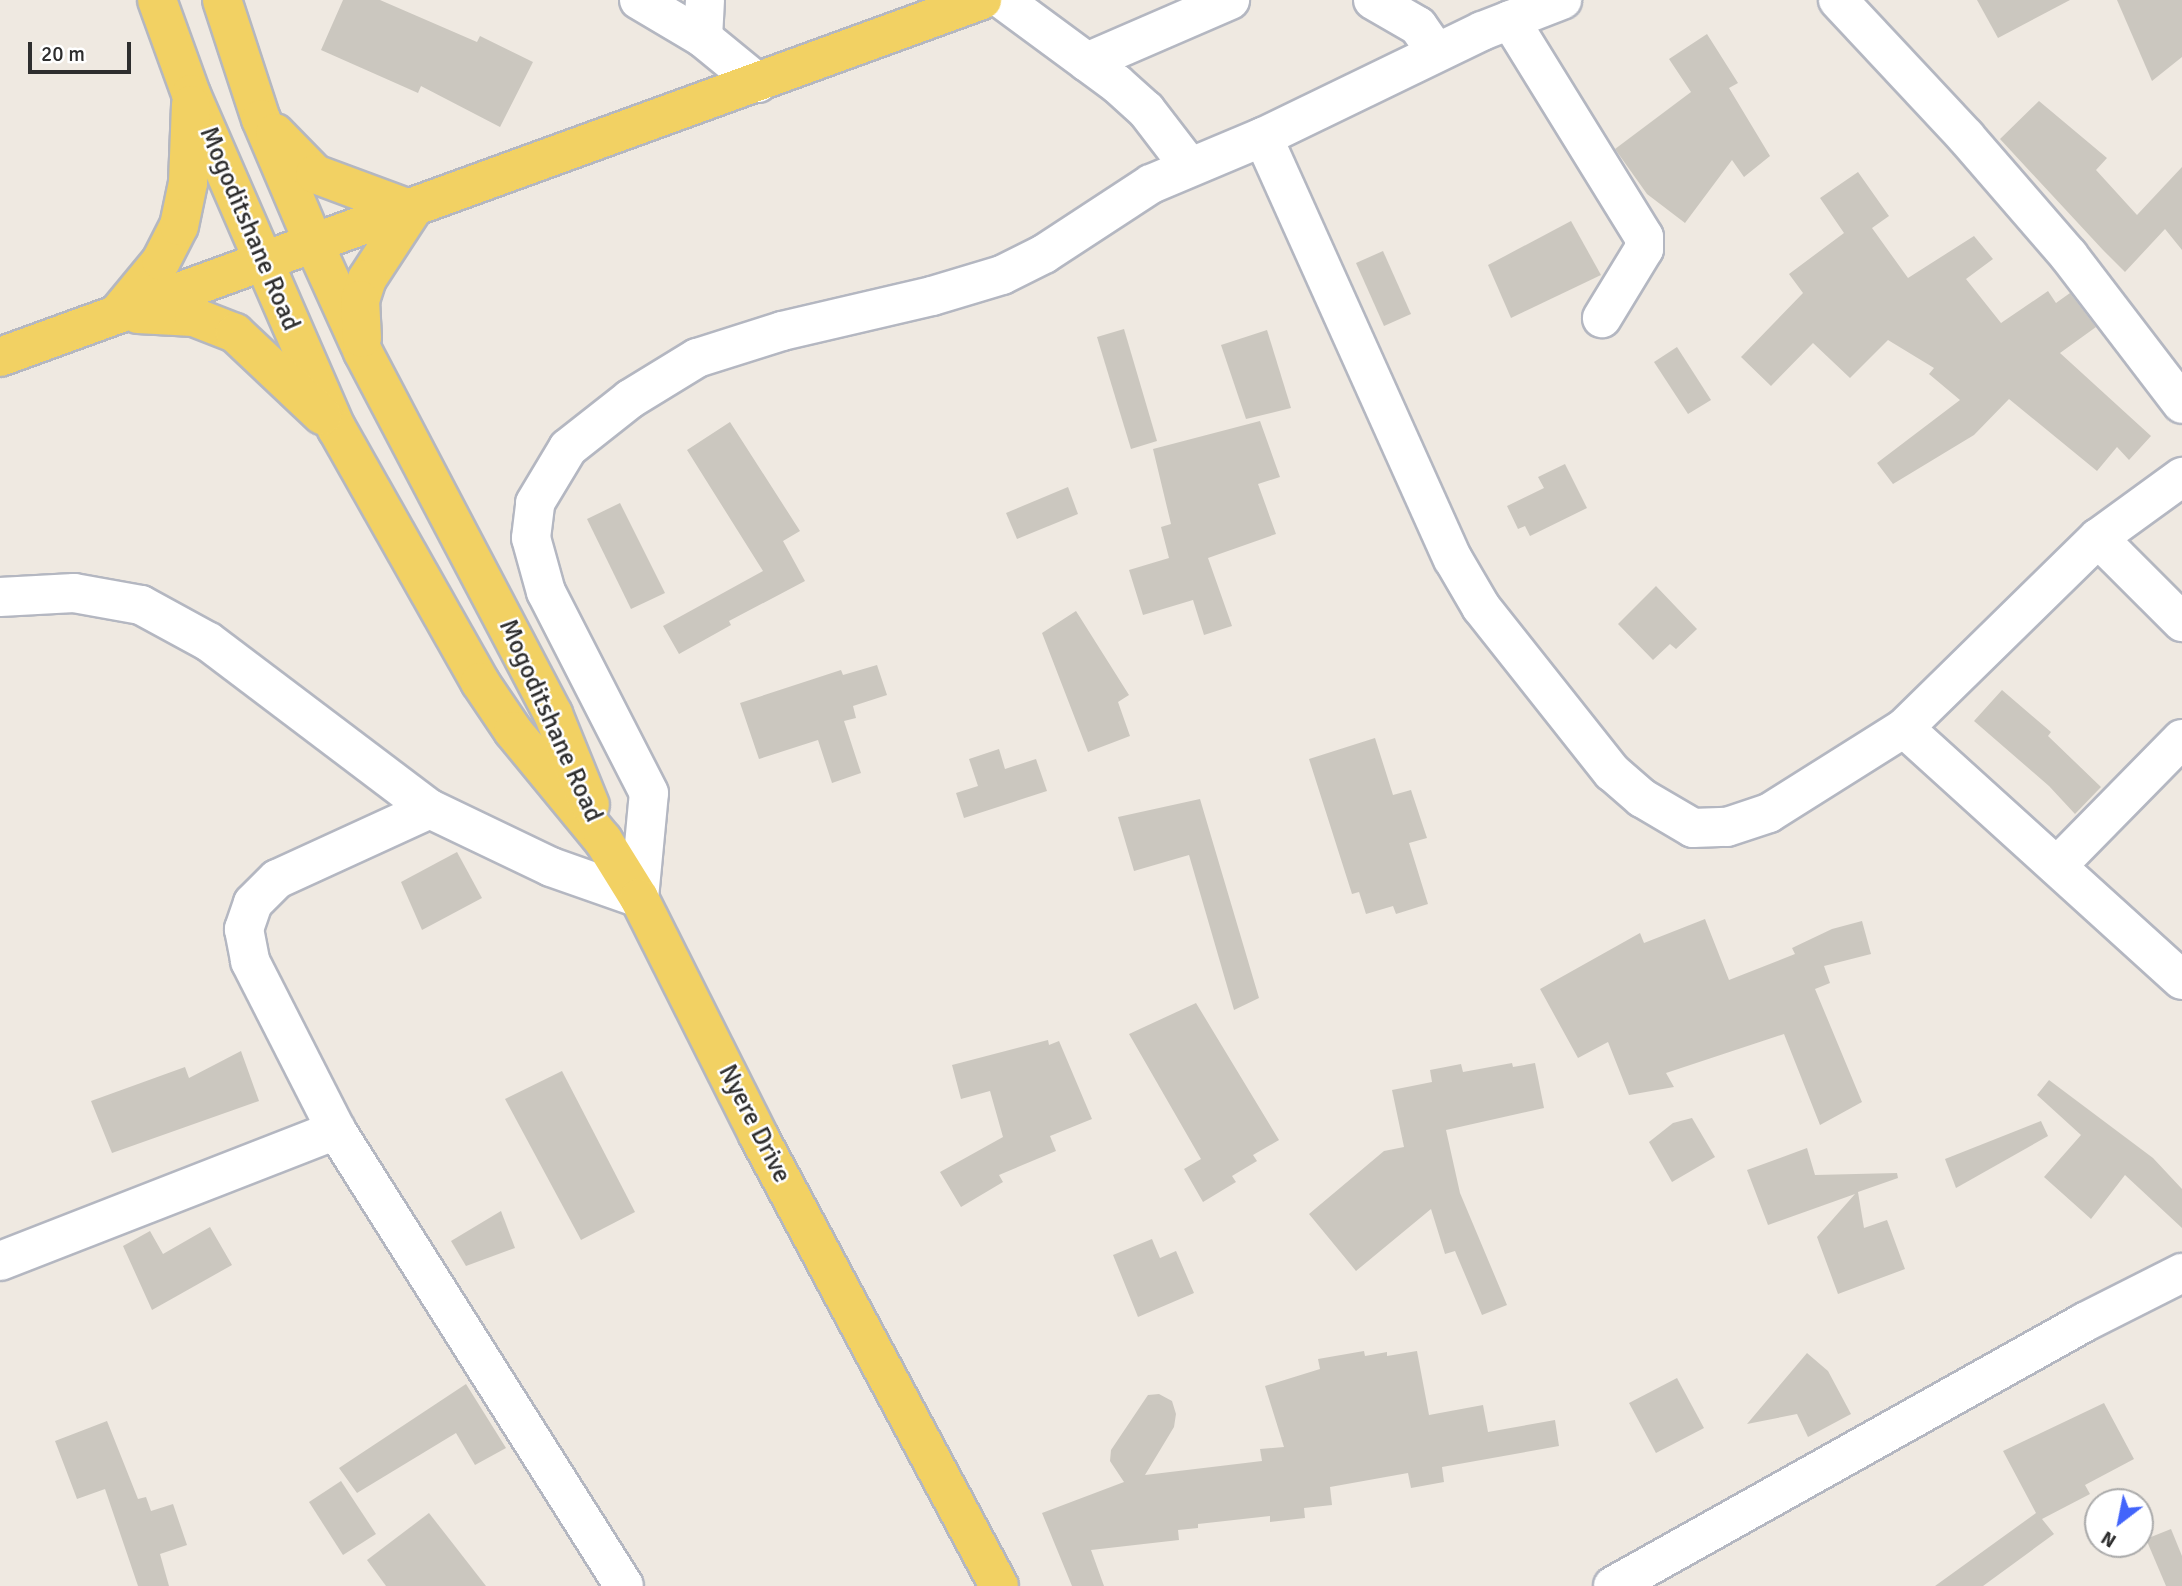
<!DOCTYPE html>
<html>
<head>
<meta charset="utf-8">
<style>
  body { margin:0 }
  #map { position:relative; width:2182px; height:1586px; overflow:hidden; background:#efe9e1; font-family:Signika,sans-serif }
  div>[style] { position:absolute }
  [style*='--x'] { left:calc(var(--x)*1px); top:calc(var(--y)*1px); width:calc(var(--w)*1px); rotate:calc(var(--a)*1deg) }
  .building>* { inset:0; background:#cbc7bf }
  .roads { filter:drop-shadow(2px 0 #b4b7c1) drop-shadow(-2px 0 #b4b7c1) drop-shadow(0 2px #b4b7c1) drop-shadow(0 -2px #b4b7c1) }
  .minor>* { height:38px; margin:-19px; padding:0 19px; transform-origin:19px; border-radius:19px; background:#fff }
  .major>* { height:38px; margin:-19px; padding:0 19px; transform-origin:19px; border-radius:19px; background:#f2d163 }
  span { translate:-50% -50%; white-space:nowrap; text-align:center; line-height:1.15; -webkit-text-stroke:5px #fff; paint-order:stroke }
  .street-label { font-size:26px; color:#2e2e2e }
  .north { position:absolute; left:2084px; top:1488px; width:70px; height:70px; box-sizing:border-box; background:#fff; border:2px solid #ababab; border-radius:50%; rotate:212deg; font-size:19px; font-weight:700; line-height:28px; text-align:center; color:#2e2e2e }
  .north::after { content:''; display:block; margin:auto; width:24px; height:32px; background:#4264fb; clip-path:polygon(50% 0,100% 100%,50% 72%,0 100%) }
  .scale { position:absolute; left:28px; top:42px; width:103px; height:32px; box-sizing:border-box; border:4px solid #2e2e2e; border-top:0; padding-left:9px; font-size:21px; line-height:24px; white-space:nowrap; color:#2e2e2e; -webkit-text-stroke:5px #fff; paint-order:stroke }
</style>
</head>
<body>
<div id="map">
  <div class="building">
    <div style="clip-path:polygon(343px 0,380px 0,477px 42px,480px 36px,533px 62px,500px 127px,421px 86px,418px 93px,321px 50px)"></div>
    <div style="clip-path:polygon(1977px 0,2070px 0,1998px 38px)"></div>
    <div style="clip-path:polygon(2117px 0,2182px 0,2182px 57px,2152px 81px)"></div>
    <div style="clip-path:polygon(1707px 34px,1738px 83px,1729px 88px,1770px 156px,1744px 177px,1732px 160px,1685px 223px,1647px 194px,1615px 149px,1691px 92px,1669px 59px)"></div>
    <div style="clip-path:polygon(2039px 101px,2107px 158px,2096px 170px,2137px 215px,2182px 167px,2182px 250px,2165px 229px,2125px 272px,2103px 250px,2000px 139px)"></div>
    <div style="clip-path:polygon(1858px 172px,1889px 216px,1872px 228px,1908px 278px,1974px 236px,1993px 259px,1966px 279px,2001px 323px,2048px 291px,2056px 303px,2070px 293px,2096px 327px,2060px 353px,2151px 436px,2129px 460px,2117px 447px,2097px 471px,2009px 399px,1974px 435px,1893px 484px,1877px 463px,1960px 400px,1929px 374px,1934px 368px,1888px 340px,1850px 378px,1813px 343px,1771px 386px,1741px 357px,1803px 293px,1789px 274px,1844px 233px,1820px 198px)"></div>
    <div style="clip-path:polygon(1571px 221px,1601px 275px,1511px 318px,1488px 265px)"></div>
    <div style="clip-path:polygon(1383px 251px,1411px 314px,1384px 326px,1356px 263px)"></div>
    <div style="clip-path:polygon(1124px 329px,1157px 441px,1131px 449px,1097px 337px)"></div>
    <div style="clip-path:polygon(1267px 330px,1291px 408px,1246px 419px,1221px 345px)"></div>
    <div style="clip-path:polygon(1677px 347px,1711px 400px,1688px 414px,1654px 362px)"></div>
    <div style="clip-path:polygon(1260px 421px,1280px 477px,1258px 484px,1276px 534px,1208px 558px,1232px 626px,1204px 635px,1193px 600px,1143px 615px,1129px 570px,1169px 558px,1161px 527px,1171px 524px,1153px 449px)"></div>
    <div style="clip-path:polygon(730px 422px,800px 531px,783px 541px,805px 581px,729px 621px,731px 625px,679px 654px,663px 626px,763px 571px,687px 450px)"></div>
    <div style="clip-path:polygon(1565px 464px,1587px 508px,1530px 536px,1525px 526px,1518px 529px,1507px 506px,1544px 488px,1538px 477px)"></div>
    <div style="clip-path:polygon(1068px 487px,1078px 514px,1017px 539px,1006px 513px)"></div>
    <div style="clip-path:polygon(620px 503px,665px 593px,631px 609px,587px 519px)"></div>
    <div style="clip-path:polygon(1656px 586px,1697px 629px,1676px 649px,1670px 644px,1653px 660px,1618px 624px)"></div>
    <div style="clip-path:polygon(1076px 611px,1129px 695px,1118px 702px,1130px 736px,1088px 752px,1042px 633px)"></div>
    <div style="clip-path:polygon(877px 665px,887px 695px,853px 706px,856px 718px,844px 721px,861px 773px,832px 783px,818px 740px,759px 759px,740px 703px,841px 670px,843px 675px)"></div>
    <div style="clip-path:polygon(2002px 690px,2051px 732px,2048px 736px,2101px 787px,2075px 814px,2049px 786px,1974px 721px)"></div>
    <div style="clip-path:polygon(1375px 738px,1393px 795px,1411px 790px,1427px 838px,1409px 843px,1428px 904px,1396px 914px,1393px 906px,1366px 914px,1359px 892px,1352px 894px,1309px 759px)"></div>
    <div style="clip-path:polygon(999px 749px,1005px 769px,1036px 759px,1047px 791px,964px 818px,956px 793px,978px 786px,969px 759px)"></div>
    <div style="clip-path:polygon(1200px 799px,1259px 998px,1234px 1010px,1189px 855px,1134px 871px,1118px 817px)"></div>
    <div style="clip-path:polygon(457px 852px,482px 898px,422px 930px,401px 882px)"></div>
    <div style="clip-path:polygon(1705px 919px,1729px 980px,1795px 954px,1792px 948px,1832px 929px,1862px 921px,1871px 954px,1824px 966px,1830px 983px,1815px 989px,1862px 1102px,1820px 1125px,1784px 1034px,1666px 1073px,1674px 1087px,1629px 1095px,1608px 1042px,1578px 1058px,1540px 989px,1640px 933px,1644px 943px)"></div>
    <div style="clip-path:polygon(1196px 1003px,1279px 1140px,1253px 1155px,1257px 1161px,1232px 1176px,1236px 1182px,1203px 1202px,1184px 1169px,1201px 1159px,1129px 1034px)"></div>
    <div style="clip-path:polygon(1048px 1040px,1049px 1045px,1059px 1041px,1092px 1119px,1050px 1136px,1056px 1151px,999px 1175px,1003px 1182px,961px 1207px,940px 1172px,1003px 1137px,990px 1091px,961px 1099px,952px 1065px)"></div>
    <div style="clip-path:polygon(241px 1051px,259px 1101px,112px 1153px,91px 1101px,185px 1067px,189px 1078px)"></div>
    <div style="clip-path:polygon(1512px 1063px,1513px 1067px,1535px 1063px,1544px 1108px,1446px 1130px,1460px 1193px,1507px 1305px,1482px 1315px,1455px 1251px,1445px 1254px,1431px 1209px,1356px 1271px,1309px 1214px,1384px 1151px,1404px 1147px,1392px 1090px,1432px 1082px,1430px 1070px,1461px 1064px,1463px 1072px)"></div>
    <div style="clip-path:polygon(562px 1071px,635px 1212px,581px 1240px,505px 1099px)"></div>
    <div style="clip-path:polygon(2049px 1080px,2153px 1158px,2182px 1189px,2182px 1228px,2125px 1175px,2091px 1219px,2044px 1177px,2081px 1135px,2037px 1095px)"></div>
    <div style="clip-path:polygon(1692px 1118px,1715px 1157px,1672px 1182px,1649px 1142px,1673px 1123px)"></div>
    <div style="clip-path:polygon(2041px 1121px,2048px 1136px,1956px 1188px,1945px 1159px)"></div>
    <div style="clip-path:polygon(1807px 1148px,1815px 1175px,1897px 1173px,1898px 1178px,1858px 1192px,1864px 1228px,1887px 1220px,1905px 1269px,1838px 1294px,1817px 1237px,1855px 1194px,1768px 1225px,1747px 1170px)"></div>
    <div style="clip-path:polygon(501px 1211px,515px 1248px,466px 1266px,451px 1241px)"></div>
    <div style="clip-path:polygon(210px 1227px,232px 1265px,152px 1310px,123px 1246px,150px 1231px,163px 1254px)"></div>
    <div style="clip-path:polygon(1152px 1239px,1160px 1258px,1176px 1251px,1194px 1293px,1138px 1317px,1113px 1255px)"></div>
    <div style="clip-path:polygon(1364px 1351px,1365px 1356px,1387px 1352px,1387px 1356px,1417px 1351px,1429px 1415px,1483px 1405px,1488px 1432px,1555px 1420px,1559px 1446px,1442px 1467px,1444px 1482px,1411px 1488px,1408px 1473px,1330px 1487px,1332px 1505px,1304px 1508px,1305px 1518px,1270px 1522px,1270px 1516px,1198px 1524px,1198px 1528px,1178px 1530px,1179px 1540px,1091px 1550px,1104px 1586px,1072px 1586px,1042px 1513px,1124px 1482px,1110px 1461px,1111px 1450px,1148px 1395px,1159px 1394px,1172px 1401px,1176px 1414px,1174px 1427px,1145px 1475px,1262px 1461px,1260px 1449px,1284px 1447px,1265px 1386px,1320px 1369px,1318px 1359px)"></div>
    <div style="clip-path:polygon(1807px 1353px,1828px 1371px,1851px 1414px,1808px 1437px,1797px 1414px,1747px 1424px)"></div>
    <div style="clip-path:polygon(1677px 1378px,1704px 1428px,1656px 1453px,1629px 1403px)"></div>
    <div style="clip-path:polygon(466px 1384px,506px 1448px,475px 1465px,456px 1433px,357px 1493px,339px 1468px)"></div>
    <div style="clip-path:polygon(2104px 1403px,2134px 1459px,2085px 1485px,2090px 1494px,2042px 1519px,2054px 1534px,1983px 1586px,1935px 1586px,2036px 1513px,2003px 1451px)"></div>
    <div style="clip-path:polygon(107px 1421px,138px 1499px,146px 1497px,151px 1511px,173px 1504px,187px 1545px,160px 1554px,169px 1586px,138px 1586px,105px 1489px,77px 1499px,55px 1441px)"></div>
    <div style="clip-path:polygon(341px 1481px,376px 1534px,343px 1555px,309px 1502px)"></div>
    <div style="clip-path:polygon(429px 1513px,486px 1586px,386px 1586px,367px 1560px)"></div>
    <div style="clip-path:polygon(2171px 1529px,2182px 1556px,2182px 1586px,2166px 1586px,2146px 1539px)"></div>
  </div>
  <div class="roads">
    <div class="minor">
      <div style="--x:639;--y:0;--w:74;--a:30.7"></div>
      <div style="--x:703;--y:38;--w:71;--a:39.3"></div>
      <div style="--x:1003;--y:0;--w:142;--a:36.4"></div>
      <div style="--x:1117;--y:84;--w:39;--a:42"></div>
      <div style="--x:1146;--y:110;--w:71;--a:52.5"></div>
      <div style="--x:1373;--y:0;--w:52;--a:30"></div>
      <div style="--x:1418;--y:26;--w:32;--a:55"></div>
      <div style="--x:1838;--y:0;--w:187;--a:46.9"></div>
      <div style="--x:1966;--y:137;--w:157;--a:49.1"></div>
      <div style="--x:2069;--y:256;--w:186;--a:52.6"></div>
      <div style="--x:1510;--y:20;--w:255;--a:58.3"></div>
      <div style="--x:1644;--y:237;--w:12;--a:90"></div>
      <div style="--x:1644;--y:249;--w:81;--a:121.3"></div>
      <div style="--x:703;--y:38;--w:38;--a:-87"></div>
      <div style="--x:1087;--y:62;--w:156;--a:-23.4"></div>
      <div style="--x:1263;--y:137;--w:463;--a:65.8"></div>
      <div style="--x:1453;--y:559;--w:56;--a:59.7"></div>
      <div style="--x:1481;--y:607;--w:211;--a:51.6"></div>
      <div style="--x:1612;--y:772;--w:40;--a:41"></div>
      <div style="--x:1642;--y:798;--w:59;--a:30.5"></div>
      <div style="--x:1693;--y:828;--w:34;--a:-2"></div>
      <div style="--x:1727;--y:827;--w:44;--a:-18.4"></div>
      <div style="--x:1769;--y:813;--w:160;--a:-32.2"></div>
      <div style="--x:1904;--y:728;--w:272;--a:-44.4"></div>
      <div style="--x:2098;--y:538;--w:104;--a:-36"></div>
      <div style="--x:2098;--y:538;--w:119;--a:45"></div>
      <div style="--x:0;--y:597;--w:74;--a:-3.1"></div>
      <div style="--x:74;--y:593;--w:68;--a:10.2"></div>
      <div style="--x:141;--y:605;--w:77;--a:28.6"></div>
      <div style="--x:209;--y:642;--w:277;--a:37.1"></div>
      <div style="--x:430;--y:809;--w:134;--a:25.6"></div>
      <div style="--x:551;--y:867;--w:93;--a:19.4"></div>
      <div style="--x:639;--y:898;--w:105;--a:-84.6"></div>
      <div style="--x:649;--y:793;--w:226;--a:-117.1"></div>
      <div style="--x:546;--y:592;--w:56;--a:-105.5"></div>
      <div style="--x:531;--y:538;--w:35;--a:-83"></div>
      <div style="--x:535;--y:503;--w:64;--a:-59"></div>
      <div style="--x:568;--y:448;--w:79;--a:-38.3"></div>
      <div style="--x:630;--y:399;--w:79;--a:-31.5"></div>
      <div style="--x:697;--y:358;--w:89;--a:-17.6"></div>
      <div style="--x:782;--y:331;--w:154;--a:-13.1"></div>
      <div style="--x:932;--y:296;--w:73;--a:-16.7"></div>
      <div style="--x:1002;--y:275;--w:47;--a:-26.6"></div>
      <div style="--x:1044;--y:254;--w:128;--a:-33.2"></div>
      <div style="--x:1151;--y:184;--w:121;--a:-22.8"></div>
      <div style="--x:1263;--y:137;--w:243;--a:-25.8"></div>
      <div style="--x:1482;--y:31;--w:86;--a:-21.2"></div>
      <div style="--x:1904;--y:728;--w:375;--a:42.2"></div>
      <div style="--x:430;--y:809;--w:168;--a:155.4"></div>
      <div style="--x:277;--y:879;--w:34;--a:135"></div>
      <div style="--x:253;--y:903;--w:28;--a:109"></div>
      <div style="--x:244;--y:929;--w:33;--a:79"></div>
      <div style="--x:250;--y:961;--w:190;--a:63"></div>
      <div style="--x:336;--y:1130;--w:539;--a:57.72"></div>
      <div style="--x:2057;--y:866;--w:178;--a:-45.5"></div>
      <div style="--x:0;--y:1261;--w:361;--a:-21.3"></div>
      <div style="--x:1613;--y:1586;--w:541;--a:-29.22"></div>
      <div style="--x:2085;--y:1322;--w:109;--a:-26.8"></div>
    </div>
    <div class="major">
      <div style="--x:157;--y:0;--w:100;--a:70.1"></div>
      <div style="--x:191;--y:94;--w:365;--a:66.5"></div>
      <div style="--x:337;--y:429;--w:291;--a:60.5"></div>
      <div style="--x:480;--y:682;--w:59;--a:56"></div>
      <div style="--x:513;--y:731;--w:141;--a:50.5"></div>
      <div style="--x:603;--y:840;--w:68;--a:58.2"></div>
      <div style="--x:639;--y:898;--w:265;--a:63.3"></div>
      <div style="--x:758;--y:1135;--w:511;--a:61.88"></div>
      <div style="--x:222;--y:0;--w:125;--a:71.9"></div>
      <div style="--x:261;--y:119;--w:136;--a:67"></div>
      <div style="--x:314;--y:244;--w:119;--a:65.6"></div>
      <div style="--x:363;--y:352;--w:409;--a:62.3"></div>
      <div style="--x:553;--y:714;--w:98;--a:67.9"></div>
      <div style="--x:275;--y:133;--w:57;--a:45.7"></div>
      <div style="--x:315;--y:174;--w:103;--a:20.4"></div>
      <div style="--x:412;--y:210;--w:82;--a:123.1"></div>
      <div style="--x:367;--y:279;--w:22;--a:108"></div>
      <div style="--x:360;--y:300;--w:38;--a:87"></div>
      <div style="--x:118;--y:313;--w:67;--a:-50.4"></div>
      <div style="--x:161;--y:261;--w:39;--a:-63"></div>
      <div style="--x:179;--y:226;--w:44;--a:-78.2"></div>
      <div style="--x:188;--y:183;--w:78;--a:-87.8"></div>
      <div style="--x:138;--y:314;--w:56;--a:3.1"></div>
      <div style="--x:194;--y:317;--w:44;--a:21.3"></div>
      <div style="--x:235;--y:333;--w:120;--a:43.3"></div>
      <div style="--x:0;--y:357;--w:1045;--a:-19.98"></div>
    </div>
  </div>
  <div class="street-label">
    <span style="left:249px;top:229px;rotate:67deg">Mogoditshane Road</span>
    <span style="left:550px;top:721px;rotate:66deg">Mogoditshane Road</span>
    <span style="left:754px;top:1124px;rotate:63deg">Nyere Drive</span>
  </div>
  <div class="north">N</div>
  <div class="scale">20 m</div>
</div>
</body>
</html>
